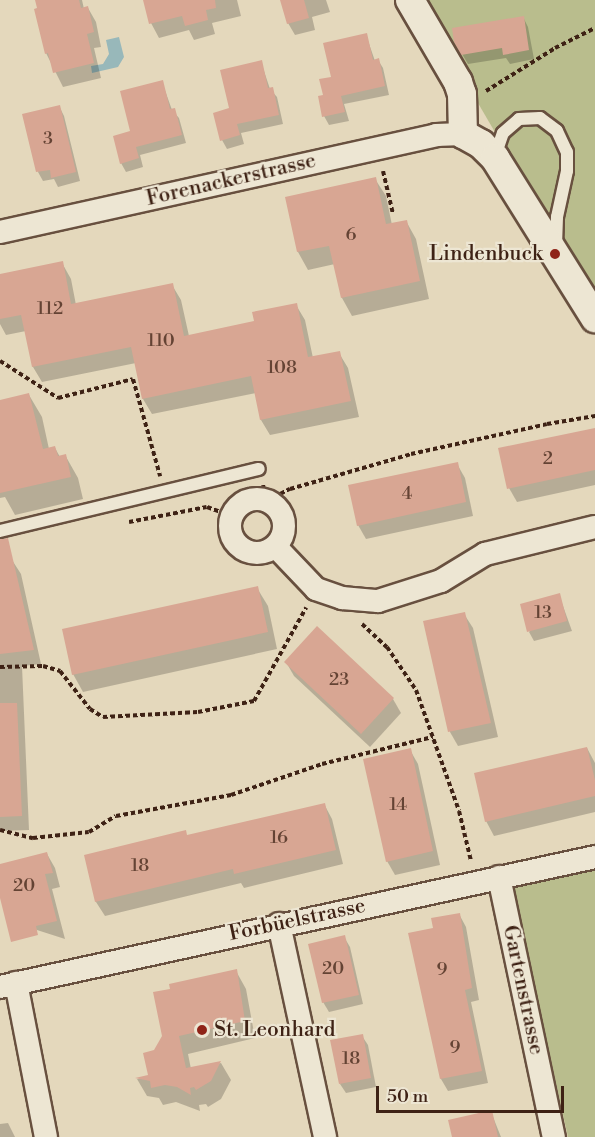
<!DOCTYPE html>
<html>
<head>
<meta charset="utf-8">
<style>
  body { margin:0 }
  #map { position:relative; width:595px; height:1137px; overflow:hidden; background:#e4d8bc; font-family:"Libre Bodoni",serif }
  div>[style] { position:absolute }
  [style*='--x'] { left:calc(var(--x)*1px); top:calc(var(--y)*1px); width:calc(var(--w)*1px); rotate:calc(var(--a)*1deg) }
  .green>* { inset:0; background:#b9bd8d }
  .water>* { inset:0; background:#98b8ba }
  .shadow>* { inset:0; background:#0003 }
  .building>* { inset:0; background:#d8a693 }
  .path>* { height:4px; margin-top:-2px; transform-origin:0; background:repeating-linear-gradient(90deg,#3e2215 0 4.5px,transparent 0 7.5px) }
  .roads { filter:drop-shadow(2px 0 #68503f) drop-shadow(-2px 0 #68503f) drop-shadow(0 2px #68503f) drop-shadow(0 -2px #68503f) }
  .service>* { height:12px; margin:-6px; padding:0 6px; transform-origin:6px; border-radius:6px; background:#ede6d3 }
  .minor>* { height:22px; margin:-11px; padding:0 11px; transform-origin:11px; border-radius:11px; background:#ede6d3 }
  .minor>.ring { margin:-11px; padding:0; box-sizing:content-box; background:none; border:22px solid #ede6d3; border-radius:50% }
  .tertiary>* { height:28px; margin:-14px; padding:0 14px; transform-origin:14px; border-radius:14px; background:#ede6d3 }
  .dots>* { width:16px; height:16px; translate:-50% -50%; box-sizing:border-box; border:3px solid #ede6d3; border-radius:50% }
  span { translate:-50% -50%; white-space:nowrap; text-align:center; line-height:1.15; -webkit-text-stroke:4.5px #ede6d3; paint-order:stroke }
  .number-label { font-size:18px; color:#644334 }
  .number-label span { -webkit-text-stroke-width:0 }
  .street-label { font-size:21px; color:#3e2215 }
  .poi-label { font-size:21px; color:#3e2215 }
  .right { translate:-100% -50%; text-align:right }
  .left { translate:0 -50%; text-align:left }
  .scale { position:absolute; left:376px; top:1086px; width:188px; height:27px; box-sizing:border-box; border:3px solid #3e2215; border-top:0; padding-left:8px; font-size:18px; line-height:21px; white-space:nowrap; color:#3e2215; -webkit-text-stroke:4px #ede6d3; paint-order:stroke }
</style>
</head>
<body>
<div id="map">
  <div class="green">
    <div style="clip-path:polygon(418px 0,595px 0,595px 304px)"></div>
    <div style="clip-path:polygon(595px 867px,595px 1137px,568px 1137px,512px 886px)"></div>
  </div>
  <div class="water">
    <div style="clip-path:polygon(119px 37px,124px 57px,118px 67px,92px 73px,91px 66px,103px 64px,109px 54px,106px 40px)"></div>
  </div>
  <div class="shadow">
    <div style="clip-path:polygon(37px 0,82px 0,84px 9px,88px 8px,96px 22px,101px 47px,94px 48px,101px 78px,63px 87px,46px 53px)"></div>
    <div style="clip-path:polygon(145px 0,237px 0,241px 16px,212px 23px,215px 34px,194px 40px,189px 30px,159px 38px,151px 23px)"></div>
    <div style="clip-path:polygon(282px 0,326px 0,330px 12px,312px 17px,315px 30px,295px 35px,288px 23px)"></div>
    <div style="clip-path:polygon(523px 17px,528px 27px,534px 59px,510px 64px,506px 58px,468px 64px,455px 42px)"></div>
    <div style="clip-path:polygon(366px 35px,375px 61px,378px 60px,383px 68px,389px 95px,344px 104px,349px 121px,329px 125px,324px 116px,325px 96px,333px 78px)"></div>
    <div style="clip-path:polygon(261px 62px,270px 89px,277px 97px,283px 124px,241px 133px,244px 144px,227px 149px,222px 140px)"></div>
    <div style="clip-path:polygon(162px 82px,172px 110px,179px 118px,186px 143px,140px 155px,143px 167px,126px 172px,121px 163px,132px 132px)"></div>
    <div style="clip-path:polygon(59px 106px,64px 116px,80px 181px,58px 187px,54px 179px,43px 181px,38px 172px)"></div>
    <div style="clip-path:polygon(375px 179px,386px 196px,392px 225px,406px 221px,416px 239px,429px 299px,352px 316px,342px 298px,335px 264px,308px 270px,298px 252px,287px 198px)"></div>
    <div style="clip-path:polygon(62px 263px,71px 279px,76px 305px,172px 285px,181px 300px,189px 336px,255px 323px,296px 305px,305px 320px,313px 358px,339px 353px,348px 368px,359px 417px,270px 435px,261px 420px,256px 393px,152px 414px,143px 399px,136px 363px,42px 382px,33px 367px,26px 331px,6px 335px,0 324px,0 276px)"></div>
    <div style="clip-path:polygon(29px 395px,42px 417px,49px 449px,55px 448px,60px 457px,65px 455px,78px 478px,83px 499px,15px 515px,5px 497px,0 498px,0 405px)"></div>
    <div style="clip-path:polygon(595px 429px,595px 485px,517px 502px,509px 488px)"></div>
    <div style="clip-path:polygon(457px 464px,465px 478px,473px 516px,366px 539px,358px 525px)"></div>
    <div style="clip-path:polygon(12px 560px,21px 574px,41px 664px,22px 666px,29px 830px,0 831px,0 563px)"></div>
    <div style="clip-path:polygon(257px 588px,268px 606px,277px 649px,83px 692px,73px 674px)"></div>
    <div style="clip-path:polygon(559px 595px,572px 631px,534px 641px,529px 632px)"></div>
    <div style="clip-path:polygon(464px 614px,473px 628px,498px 737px,458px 746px,450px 732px,425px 622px)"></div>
    <div style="clip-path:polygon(317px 629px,393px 699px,401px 713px,370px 747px,294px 676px,286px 662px)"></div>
    <div style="clip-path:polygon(587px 748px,595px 763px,595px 812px,494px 836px,486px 821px)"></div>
    <div style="clip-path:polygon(410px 750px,418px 764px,440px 865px,395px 875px,387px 861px)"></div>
    <div style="clip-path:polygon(324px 804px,332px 819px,343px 864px,244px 888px,241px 883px,105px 916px,96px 902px,85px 856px,188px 837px)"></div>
    <div style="clip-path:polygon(47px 854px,55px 868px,60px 887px,52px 889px,65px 939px,12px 922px,0 892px,0 865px)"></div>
    <div style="clip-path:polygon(459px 914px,466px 927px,479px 1000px,471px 1002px,488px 1083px,448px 1091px,441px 1079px,435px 929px)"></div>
    <div style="clip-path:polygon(344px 937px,350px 947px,363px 1004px,329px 1012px,323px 1002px)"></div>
    <div style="clip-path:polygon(236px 971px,246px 989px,255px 1038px,188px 1054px,191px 1069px,221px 1063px,231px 1080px,221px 1099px,208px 1107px,206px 1104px,199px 1105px,200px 1111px,176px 1102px,163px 1105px,159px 1098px,147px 1096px,137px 1079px,150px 1077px,155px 1052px)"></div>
    <div style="clip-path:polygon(362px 1036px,368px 1045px,376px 1087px,346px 1093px,340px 1084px)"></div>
    <div style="clip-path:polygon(491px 1112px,501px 1137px,453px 1137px)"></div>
    <div style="clip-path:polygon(8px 1123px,15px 1137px,0 1137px,0 1124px)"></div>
  </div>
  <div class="building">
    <div style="clip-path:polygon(35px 0,79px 0,81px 8px,88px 6px,94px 32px,87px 34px,94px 63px,53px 73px,48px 53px,45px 54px,34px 9px,37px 8px)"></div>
    <div style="clip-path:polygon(143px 0,215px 0,216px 8px,206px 10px,208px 20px,185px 26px,182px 16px,149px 24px)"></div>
    <div style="clip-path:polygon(280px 0,304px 0,309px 18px,287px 24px)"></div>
    <div style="clip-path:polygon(524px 16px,529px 50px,503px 55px,502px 48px,461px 55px,454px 42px,452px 28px)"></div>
    <div style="clip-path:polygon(367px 33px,373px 60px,379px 58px,385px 86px,341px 96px,345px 112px,322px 117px,318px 96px,323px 95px,319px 79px,331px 77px,323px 43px)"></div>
    <div style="clip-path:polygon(262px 60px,268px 88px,273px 87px,279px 115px,237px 124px,240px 135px,220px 141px,213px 113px,229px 108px,220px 70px)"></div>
    <div style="clip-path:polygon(163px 80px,170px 109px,175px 108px,182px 135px,136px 147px,139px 158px,120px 164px,113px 136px,130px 131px,120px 91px)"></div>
    <div style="clip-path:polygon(60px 105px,76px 172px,51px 178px,50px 170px,36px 172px,22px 114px)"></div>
    <div style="clip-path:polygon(376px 177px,386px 224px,407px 220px,420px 281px,341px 298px,329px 246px,297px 252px,285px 197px)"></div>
    <div style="clip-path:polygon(63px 261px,71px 304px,173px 283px,184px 336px,254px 321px,252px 312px,297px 303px,308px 357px,340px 351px,351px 401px,260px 420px,251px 376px,142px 399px,131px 347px,32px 367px,21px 315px,0 319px,0 274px)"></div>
    <div style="clip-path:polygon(29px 393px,43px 449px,55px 446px,58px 456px,66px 454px,71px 477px,0 493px,0 400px)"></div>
    <div style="clip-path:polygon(595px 428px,595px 470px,507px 489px,498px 448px)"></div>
    <div style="clip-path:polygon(458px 462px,466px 502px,357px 526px,348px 485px)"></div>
    <div style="clip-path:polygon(8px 538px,34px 650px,0 654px,0 539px)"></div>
    <div style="clip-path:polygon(258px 586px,268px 632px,72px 675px,62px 629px)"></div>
    <div style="clip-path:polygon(560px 593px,567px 621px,527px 632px,520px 604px)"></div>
    <div style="clip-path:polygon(465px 612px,491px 723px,448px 732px,423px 621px)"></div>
    <div style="clip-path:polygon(317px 626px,394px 698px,361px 734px,284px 662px)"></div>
    <div style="clip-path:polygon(0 703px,17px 703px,22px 816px,0 817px)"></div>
    <div style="clip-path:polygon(587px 747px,595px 780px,595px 796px,485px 822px,474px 773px)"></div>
    <div style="clip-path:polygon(411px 748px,433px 851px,386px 862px,363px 759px)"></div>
    <div style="clip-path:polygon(325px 803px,336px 850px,234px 874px,233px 869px,95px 902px,84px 855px,186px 830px,187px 835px)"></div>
    <div style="clip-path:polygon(47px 852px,53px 873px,45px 874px,57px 921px,36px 926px,38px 935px,11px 942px,0 898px,0 864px)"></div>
    <div style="clip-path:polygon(460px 913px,472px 988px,465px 990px,482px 1071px,440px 1079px,408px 933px,433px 928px,431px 918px)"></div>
    <div style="clip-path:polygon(345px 935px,359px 995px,322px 1003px,308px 944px)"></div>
    <div style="clip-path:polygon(237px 969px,245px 1021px,179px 1036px,186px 1068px,221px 1061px,211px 1081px,196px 1090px,194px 1087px,190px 1088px,191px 1095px,177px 1087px,165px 1085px,151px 1088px,150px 1081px,135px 1078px,148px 1075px,143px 1053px,154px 1050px,162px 1036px,153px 992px,170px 989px,169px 984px)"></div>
    <div style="clip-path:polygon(363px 1034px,371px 1078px,339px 1084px,330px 1040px)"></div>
    <div style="clip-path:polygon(492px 1110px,498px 1137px,452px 1137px,448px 1120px)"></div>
  </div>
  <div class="path">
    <div style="--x:486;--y:91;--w:81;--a:-31.9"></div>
    <div style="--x:555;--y:48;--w:45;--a:-26.6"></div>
    <div style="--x:383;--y:171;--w:44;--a:76.9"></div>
    <div style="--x:0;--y:361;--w:69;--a:32.5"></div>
    <div style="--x:58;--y:398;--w:77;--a:-14.2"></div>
    <div style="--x:133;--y:379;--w:101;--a:74.4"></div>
    <div style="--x:263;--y:485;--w:16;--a:76"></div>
    <div style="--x:267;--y:501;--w:26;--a:-28"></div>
    <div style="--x:290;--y:489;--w:126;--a:-16.1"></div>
    <div style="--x:411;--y:454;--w:139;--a:-12.4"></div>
    <div style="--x:547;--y:424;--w:49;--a:-9.5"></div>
    <div style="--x:129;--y:522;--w:79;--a:-10.9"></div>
    <div style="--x:207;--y:507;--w:27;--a:20"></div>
    <div style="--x:362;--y:624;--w:34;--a:43"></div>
    <div style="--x:387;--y:647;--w:52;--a:56"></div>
    <div style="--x:416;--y:690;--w:128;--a:70.4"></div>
    <div style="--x:459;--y:811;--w:51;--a:76.5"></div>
    <div style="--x:0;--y:667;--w:43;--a:-1.3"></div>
    <div style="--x:43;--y:666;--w:18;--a:16"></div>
    <div style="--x:60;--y:671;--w:48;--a:51.7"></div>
    <div style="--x:90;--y:709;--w:15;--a:32"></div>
    <div style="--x:103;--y:717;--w:95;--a:-3"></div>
    <div style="--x:198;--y:712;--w:57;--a:-11.1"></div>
    <div style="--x:254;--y:701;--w:107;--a:-60.8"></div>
    <div style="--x:0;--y:830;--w:34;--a:14"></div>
    <div style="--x:33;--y:838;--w:56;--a:-6.1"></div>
    <div style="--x:89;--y:832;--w:31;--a:-31"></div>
    <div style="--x:116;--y:816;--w:117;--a:-10.3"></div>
    <div style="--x:231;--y:795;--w:96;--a:-18.8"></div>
    <div style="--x:322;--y:764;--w:114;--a:-13.7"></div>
  </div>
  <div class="roads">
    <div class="service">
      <div style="--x:495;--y:156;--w:24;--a:-71"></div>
      <div style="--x:503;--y:133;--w:21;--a:-41"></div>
      <div style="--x:519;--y:119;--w:21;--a:-3"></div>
      <div style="--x:540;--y:118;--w:21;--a:37"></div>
      <div style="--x:557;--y:131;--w:23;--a:65"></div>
      <div style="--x:567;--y:152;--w:19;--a:90"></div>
      <div style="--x:567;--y:171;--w:47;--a:102.3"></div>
      <div style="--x:557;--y:217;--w:26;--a:92"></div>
      <div style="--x:0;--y:531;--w:266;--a:-13.5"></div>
    </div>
    <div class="minor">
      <div style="--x:0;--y:232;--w:447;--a:-12.5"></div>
      <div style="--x:436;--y:135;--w:27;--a:-2"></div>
      <div class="ring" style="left:230px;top:499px;width:32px;height:32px"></div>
      <div style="--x:276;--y:547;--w:58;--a:46.4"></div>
      <div style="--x:316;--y:589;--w:28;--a:19"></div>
      <div style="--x:342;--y:598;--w:36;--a:5"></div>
      <div style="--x:378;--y:601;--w:66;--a:-17.6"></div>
      <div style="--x:441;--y:581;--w:52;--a:-31.5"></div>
      <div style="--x:485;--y:554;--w:113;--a:-13.8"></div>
      <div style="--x:499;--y:877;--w:266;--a:78.1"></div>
      <div style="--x:279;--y:924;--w:218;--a:77.8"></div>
      <div style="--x:16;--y:983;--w:157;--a:79"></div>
      <div style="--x:0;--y:987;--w:609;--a:-12.32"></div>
    </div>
    <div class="tertiary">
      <div style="--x:410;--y:0;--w:95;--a:59.7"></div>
      <div style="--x:458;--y:82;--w:13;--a:72"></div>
      <div style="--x:462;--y:94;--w:40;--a:88.6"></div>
      <div style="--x:463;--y:134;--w:21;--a:29"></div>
      <div style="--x:481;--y:144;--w:20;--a:45"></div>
      <div style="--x:495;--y:158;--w:189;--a:58"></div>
    </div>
  </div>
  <div class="dots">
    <div style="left:555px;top:254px;background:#8f2418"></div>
    <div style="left:202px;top:1030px;background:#8f2418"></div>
  </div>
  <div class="number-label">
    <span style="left:48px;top:139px">3</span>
    <span style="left:351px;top:235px">6</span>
    <span style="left:50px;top:309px">112</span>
    <span style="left:161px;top:341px">110</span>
    <span style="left:282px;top:368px">108</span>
    <span style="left:548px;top:459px">2</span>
    <span style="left:407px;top:494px">4</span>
    <span style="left:543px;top:613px">13</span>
    <span style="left:339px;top:680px">23</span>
    <span style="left:398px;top:805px">14</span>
    <span style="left:279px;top:838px">16</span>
    <span style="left:140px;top:866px">18</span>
    <span style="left:24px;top:886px">20</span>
    <span style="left:333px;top:969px">20</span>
    <span style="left:442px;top:970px">9</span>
    <span style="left:455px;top:1048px">9</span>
    <span style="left:351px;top:1059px">18</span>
  </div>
  <div class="street-label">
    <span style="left:231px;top:180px;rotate:-13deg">Forenackerstrasse</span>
    <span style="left:297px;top:920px;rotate:-12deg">Forbüelstrasse</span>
    <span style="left:523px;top:990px;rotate:78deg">Gartenstrasse</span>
  </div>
  <div class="poi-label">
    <span class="right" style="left:543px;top:254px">Lindenbuck</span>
    <span class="left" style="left:214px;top:1030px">St. Leonhard</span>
  </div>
  <div class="scale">50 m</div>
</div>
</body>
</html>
